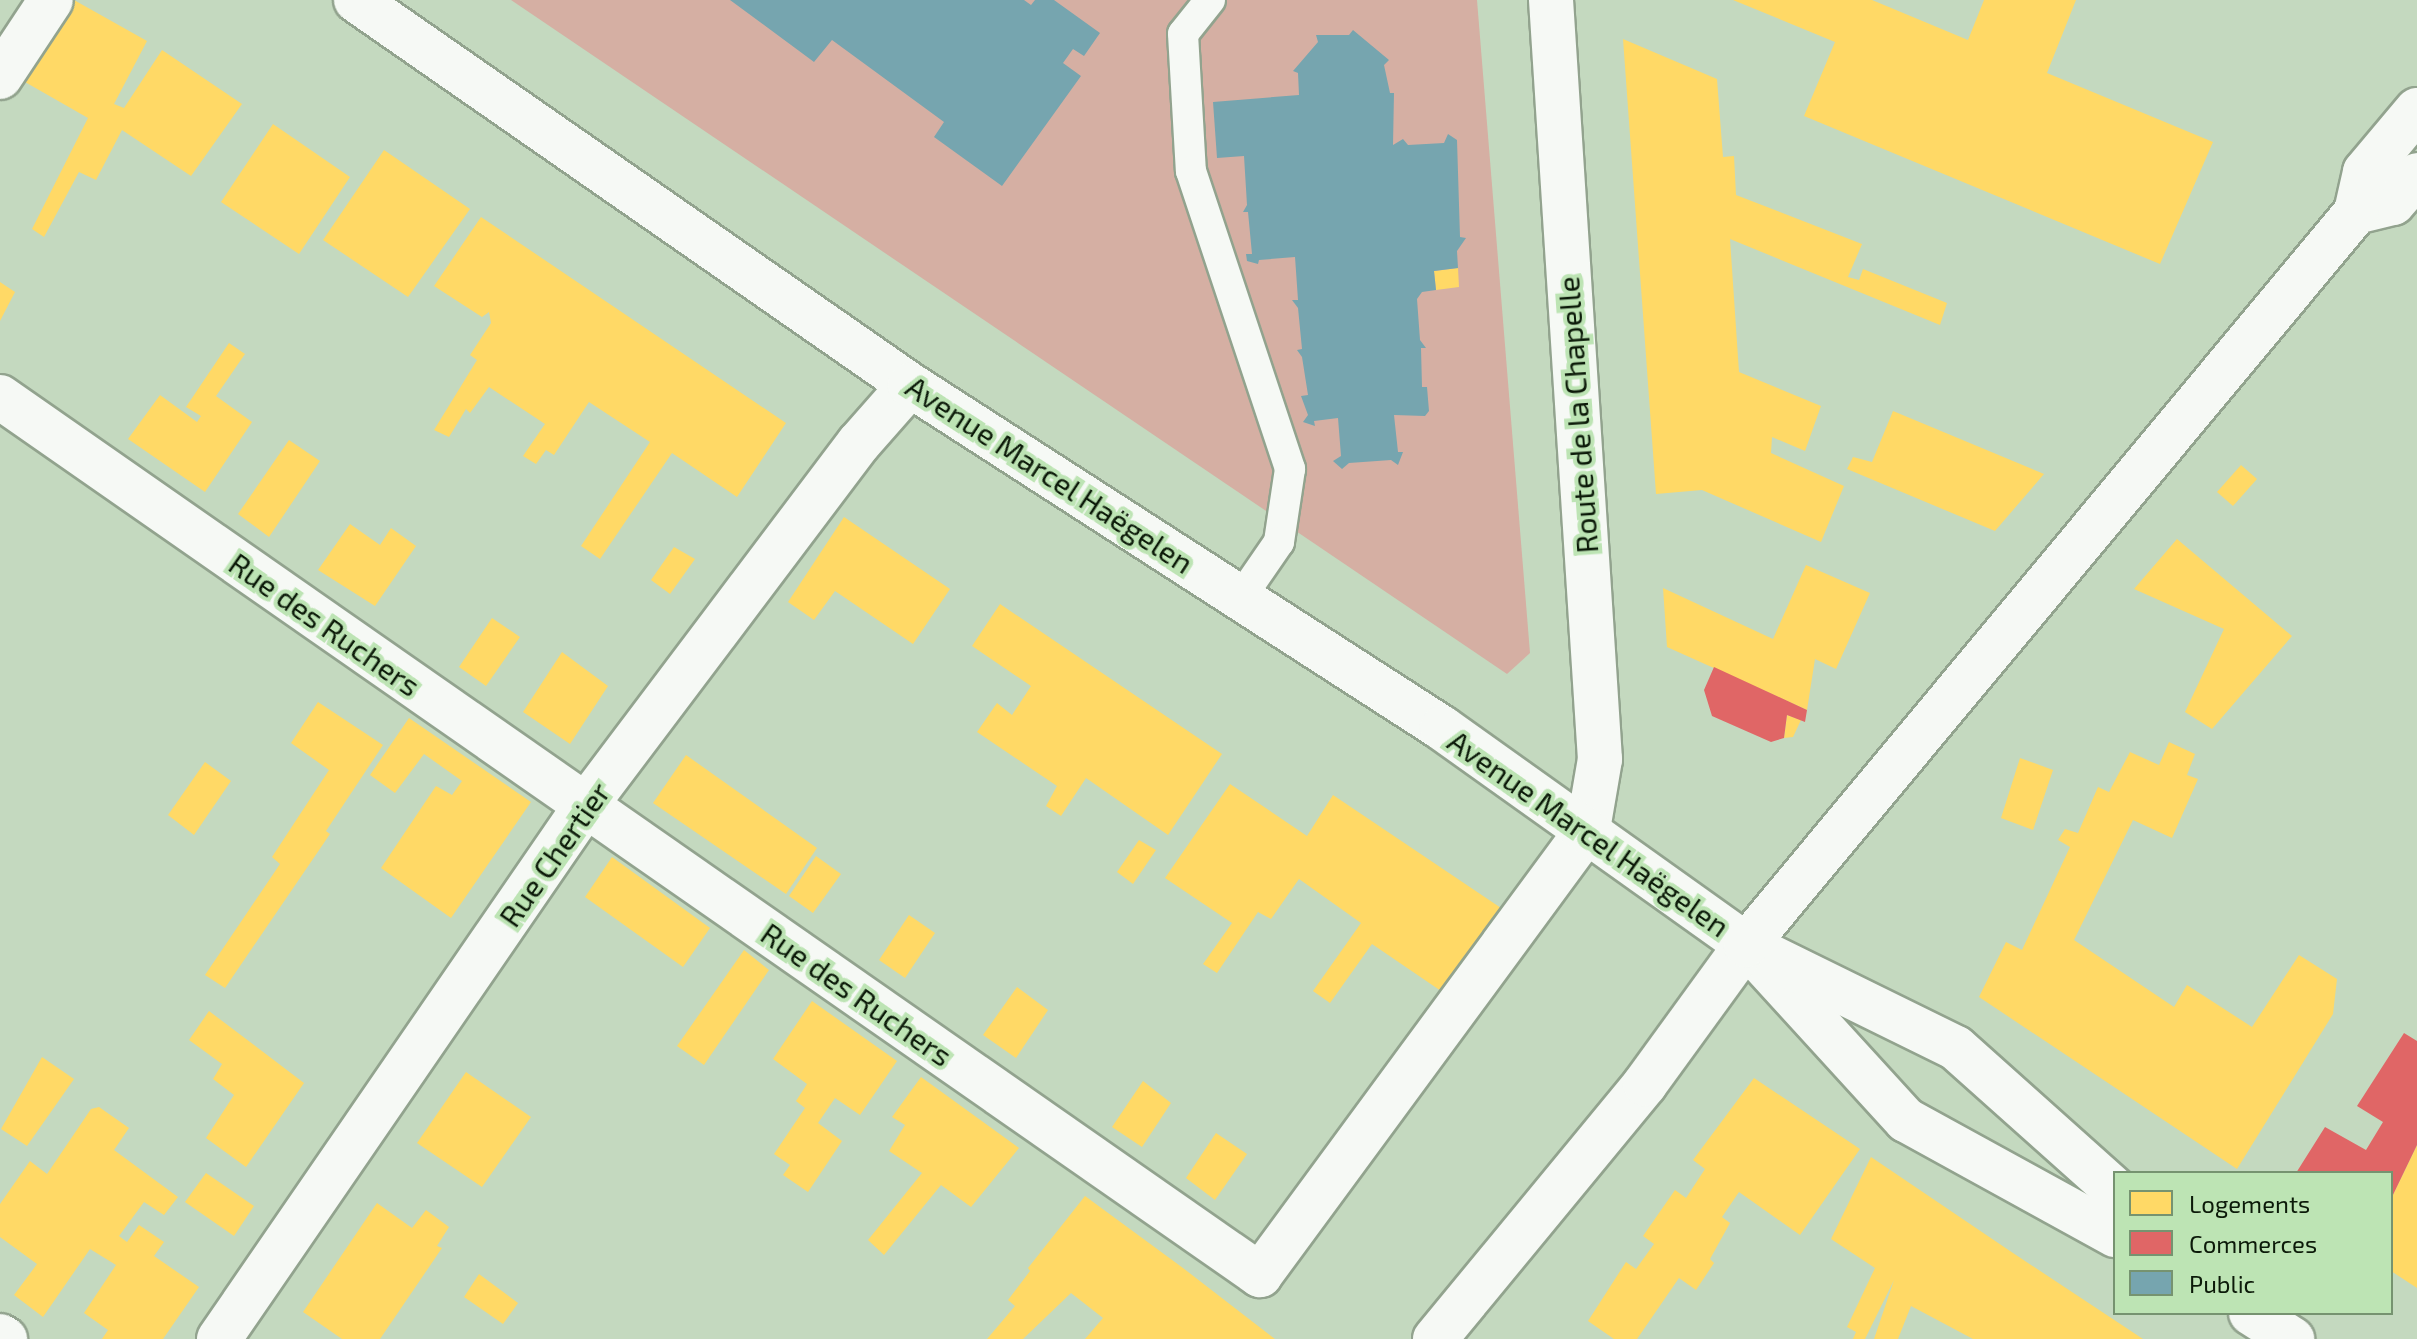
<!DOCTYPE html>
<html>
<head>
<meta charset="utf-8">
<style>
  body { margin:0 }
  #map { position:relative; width:2417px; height:1339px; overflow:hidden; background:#c4d9bf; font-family:"Exo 2",sans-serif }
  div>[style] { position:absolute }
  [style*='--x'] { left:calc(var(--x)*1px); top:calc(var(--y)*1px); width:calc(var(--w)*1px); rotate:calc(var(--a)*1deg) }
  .green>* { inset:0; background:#d5afa3 }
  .homes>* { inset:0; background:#ffd966 }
  .shops>* { inset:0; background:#e06666 }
  .public>* { inset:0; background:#76a5af }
  .roads { filter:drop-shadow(2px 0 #92a38e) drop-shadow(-2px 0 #92a38e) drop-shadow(0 2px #92a38e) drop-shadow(0 -2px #92a38e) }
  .lane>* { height:30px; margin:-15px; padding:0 15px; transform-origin:15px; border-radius:15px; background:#f6f9f5 }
  .street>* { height:44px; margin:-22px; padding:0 22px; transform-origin:22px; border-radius:22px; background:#f6f9f5 }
  .secondary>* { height:44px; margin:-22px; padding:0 22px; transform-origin:22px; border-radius:22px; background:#f6f9f5 }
  .primary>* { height:44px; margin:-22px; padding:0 22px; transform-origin:22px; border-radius:22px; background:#f6f9f5 }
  span { translate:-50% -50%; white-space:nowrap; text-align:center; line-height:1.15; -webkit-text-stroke:8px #bde4b4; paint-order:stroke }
  .street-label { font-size:30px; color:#0c1a09 }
  .legend { position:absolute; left:2113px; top:1171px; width:280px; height:144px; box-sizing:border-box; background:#bde4b4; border:2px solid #769370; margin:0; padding:10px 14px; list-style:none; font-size:24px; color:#0c1a09 }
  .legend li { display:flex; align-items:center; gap:16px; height:40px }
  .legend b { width:40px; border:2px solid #769370 }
</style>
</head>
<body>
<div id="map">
  <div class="green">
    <div style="clip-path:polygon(511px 0,1477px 0,1530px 653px,1507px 674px)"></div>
  </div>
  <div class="homes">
    <div style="clip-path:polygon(63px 0,74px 0,147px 41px,114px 104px,124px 108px,162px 50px,242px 104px,191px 176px,122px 130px,96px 180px,79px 172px,44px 237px,32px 229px,88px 118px,25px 82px)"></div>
    <div style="clip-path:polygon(1733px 0,1872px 0,1968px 40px,1984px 0,2076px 0,2047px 73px,2213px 142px,2160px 264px,1804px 116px,1835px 42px)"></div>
    <div style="clip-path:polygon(1623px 39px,1717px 79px,1723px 157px,1734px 156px,1736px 195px,1862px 244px,1848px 277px,1859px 280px,1863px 269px,1947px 303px,1940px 325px,1730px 239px,1739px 372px,1821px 406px,1805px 451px,1772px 437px,1771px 453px,1844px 486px,1821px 542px,1702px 490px,1656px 494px)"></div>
    <div style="clip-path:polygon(273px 124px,350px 177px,299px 254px,221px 202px)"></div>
    <div style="clip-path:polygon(384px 150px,470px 209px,408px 297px,323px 240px)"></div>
    <div style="clip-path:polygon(481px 217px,786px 423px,737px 497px,672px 453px,600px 559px,581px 546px,650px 442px,589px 402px,554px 455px,546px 450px,536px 464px,523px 456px,545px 424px,489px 387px,470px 413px,466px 409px,449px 437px,434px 430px,477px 360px,470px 355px,491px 323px,489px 312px,482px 317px,434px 286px)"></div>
    <div style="clip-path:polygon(1458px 268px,1459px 287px,1436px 290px,1434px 271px)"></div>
    <div style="clip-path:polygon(0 282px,15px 292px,0 321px)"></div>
    <div style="clip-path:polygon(229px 343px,245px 354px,216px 396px,252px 422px,205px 492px,128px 439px,160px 395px,197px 422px,201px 416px,186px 407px)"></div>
    <div style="clip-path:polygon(1893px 411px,2044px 474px,1995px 531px,1847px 469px,1853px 457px,1872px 462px)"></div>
    <div style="clip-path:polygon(289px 440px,320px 461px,269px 537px,238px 514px)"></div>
    <div style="clip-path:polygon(2241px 465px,2257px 479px,2233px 506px,2217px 492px)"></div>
    <div style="clip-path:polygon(844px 517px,950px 589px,913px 644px,835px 591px,814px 620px,788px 602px)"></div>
    <div style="clip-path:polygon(350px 524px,380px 545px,391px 528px,416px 546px,375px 606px,318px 570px)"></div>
    <div style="clip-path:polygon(2177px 539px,2292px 636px,2212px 729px,2185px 712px,2224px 629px,2134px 589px)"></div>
    <div style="clip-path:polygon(674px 547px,695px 559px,670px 594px,651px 580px)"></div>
    <div style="clip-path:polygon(1806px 565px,1870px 593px,1836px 669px,1815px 659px,1807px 710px,1667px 647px,1663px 588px,1773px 639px)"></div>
    <div style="clip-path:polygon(1000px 604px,1222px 754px,1168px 835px,1086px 778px,1061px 816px,1046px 806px,1057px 786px,977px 732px,997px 703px,1012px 715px,1031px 686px,972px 646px)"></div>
    <div style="clip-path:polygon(492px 618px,520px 637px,486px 686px,459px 667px)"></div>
    <div style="clip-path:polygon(562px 652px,608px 686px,570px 744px,523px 712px)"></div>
    <div style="clip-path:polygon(318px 702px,383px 745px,326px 831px,330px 834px,225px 988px,205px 975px,280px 864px,272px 857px,329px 770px,291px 743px)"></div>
    <div style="clip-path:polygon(1787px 715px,1801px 720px,1793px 737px,1784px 738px)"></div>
    <div style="clip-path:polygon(409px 718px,531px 802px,451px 918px,381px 868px,436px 786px,452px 795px,462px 781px,424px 754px,395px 793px,370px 775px)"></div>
    <div style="clip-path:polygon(2169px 742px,2195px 754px,2187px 775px,2198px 779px,2172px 838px,2133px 820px,2074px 940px,2174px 1007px,2187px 985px,2252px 1027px,2299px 955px,2337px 979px,2333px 1014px,2237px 1169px,1979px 997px,2006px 942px,2022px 950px,2070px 847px,2058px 840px,2065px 829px,2078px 833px,2098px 787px,2109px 792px,2130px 752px,2159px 765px)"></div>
    <div style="clip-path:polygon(686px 755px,817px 848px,786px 894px,653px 803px)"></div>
    <div style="clip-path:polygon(2020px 758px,2053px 770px,2033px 830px,2001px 818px)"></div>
    <div style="clip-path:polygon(205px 762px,231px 781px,194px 835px,168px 815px)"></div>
    <div style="clip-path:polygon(1230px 784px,1307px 836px,1333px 795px,1501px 908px,1441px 991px,1372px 944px,1330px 1003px,1313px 991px,1361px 923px,1299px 879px,1271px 919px,1258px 912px,1217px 973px,1203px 964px,1232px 923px,1165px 878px)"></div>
    <div style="clip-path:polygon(1139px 840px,1156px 850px,1133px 884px,1117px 872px)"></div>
    <div style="clip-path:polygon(816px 856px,841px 874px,813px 913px,789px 896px)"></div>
    <div style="clip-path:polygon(612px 857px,710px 928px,683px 967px,585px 897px)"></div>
    <div style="clip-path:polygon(909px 915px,935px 933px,905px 978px,879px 960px)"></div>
    <div style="clip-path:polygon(744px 950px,769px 970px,704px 1065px,677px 1046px)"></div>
    <div style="clip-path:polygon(1017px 987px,1048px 1010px,1016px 1058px,983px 1035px)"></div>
    <div style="clip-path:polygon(812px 1001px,897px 1061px,860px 1115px,835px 1098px,818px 1123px,842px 1141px,808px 1192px,783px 1175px,790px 1165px,774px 1154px,805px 1108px,796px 1101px,807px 1084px,773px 1059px)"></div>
    <div style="clip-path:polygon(209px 1011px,304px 1083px,246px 1167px,206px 1138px,234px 1095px,213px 1079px,222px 1064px,189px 1040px)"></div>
    <div style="clip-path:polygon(42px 1057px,74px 1079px,27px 1146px,1px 1129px)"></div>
    <div style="clip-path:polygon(466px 1072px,531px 1117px,482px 1187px,417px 1143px)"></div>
    <div style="clip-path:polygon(921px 1077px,1019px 1148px,971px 1207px,941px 1185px,884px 1255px,868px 1240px,922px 1173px,889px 1151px,905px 1125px,892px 1117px)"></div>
    <div style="clip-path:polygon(1754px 1078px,1860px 1149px,1800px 1235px,1739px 1192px,1722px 1217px,1730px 1223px,1710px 1259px,1714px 1263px,1696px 1290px,1679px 1278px,1637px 1339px,1614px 1339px,1588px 1321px,1626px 1262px,1636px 1269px,1654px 1244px,1643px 1236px,1675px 1190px,1686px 1198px,1705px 1169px,1693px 1160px)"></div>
    <div style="clip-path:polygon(1143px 1081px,1171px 1103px,1142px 1147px,1112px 1127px)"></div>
    <div style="clip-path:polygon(99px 1107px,129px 1128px,114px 1150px,178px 1197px,164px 1215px,144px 1202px,119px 1236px,127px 1242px,139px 1225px,164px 1242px,154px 1256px,199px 1287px,163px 1339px,102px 1339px,108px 1330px,84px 1313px,116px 1265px,90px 1249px,43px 1317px,14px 1295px,37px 1264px,0 1237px,0 1204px,30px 1161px,47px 1174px,91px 1109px)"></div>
    <div style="clip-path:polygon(1216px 1133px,1247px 1154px,1215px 1200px,1186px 1178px)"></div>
    <div style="clip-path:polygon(2417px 1145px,2417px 1288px,2391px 1271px,2391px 1199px)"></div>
    <div style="clip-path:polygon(1871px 1157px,2010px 1251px,2143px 1339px,1973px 1339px,1911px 1306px,1898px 1339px,1874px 1339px,1894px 1280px,1865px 1339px,1853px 1339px,1856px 1332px,1847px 1327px,1875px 1268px,1831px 1239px)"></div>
    <div style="clip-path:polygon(206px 1173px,254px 1206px,234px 1236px,185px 1202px)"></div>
    <div style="clip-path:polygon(1085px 1196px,1183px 1268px,1275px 1339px,1085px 1339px,1103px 1318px,1071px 1293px,1023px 1339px,987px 1339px,1015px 1306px,1008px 1300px,1030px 1271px,1028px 1268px)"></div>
    <div style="clip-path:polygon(377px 1203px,412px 1228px,426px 1210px,449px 1227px,437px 1246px,442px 1248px,380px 1339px,342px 1339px,303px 1312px)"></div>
    <div style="clip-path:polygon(479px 1274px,518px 1303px,503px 1324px,464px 1297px)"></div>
  </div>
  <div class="shops">
    <div style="clip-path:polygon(1714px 667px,1807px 710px,1805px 722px,1787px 715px,1784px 738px,1771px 742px,1712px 716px,1704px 690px)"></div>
    <div style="clip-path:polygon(2404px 1033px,2417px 1041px,2417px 1145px,2391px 1199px,2391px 1173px,2296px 1173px,2325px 1127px,2366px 1150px,2383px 1122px,2357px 1106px)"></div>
  </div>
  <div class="public">
    <div style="clip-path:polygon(730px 0,1024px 0,1031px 5px,1035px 0,1054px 0,1100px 33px,1084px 56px,1073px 49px,1063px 63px,1081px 76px,1002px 186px,934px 137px,944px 122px,832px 40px,814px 62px)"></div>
    <div style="clip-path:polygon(1353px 30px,1389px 60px,1384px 65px,1390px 93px,1394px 93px,1393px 145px,1403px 139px,1408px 145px,1444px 143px,1448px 134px,1457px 140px,1460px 237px,1466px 238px,1457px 251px,1458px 268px,1434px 271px,1436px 290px,1422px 292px,1417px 299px,1420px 340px,1426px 348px,1421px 348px,1422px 387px,1427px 387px,1429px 411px,1425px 416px,1394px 415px,1398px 452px,1403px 452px,1398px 465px,1391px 460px,1349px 463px,1342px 469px,1333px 461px,1341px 456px,1338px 418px,1314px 421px,1315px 426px,1303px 422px,1308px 415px,1301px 396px,1308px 395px,1302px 357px,1297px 350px,1302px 349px,1298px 308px,1292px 300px,1298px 300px,1295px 257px,1259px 260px,1258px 264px,1247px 261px,1246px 254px,1252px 254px,1248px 212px,1243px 212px,1247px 205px,1244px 156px,1217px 158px,1213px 102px,1299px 95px,1298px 73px,1293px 71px,1318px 42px,1316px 35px,1349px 35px)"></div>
  </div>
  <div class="roads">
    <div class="lane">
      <div style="--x:1210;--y:0;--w:43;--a:128.5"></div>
      <div style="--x:1183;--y:34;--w:137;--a:86.7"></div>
      <div style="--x:1191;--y:171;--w:314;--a:71.6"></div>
      <div style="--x:1290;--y:469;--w:74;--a:98.6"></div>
      <div style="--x:1279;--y:542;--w:67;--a:124.6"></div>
    </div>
    <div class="street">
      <div style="--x:0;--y:77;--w:92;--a:-56.5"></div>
      <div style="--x:0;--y:397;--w:1536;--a:34.87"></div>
      <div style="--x:1260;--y:1275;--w:554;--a:-53.67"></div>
      <div style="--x:0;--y:1336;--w:6;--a:31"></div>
      <div style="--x:219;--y:1339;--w:648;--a:-55.5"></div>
      <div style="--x:586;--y:805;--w:453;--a:-53"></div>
      <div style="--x:859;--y:443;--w:77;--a:-48.7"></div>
    </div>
    <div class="secondary">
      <div style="--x:1551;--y:0;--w:761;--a:86.31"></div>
      <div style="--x:1600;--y:759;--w:71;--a:99.7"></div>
      <div style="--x:1746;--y:945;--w:237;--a:47.6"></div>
      <div style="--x:1906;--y:1120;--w:239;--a:28.8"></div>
      <div style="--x:1769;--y:956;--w:208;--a:26.2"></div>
      <div style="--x:1956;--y:1048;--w:213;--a:41.8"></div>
      <div style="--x:2251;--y:1313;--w:49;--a:32.4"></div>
    </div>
    <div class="primary">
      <div style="--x:356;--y:0;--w:675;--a:34.8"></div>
      <div style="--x:910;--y:385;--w:633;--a:32.81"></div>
      <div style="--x:1442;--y:728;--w:374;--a:35.5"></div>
      <div style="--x:2356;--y:212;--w:38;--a:-14"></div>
      <div style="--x:2393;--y:203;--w:37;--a:-49"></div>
      <div style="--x:1435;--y:1339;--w:330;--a:-50.5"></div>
      <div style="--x:1645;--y:1084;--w:172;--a:-54"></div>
      <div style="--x:1746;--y:945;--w:954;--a:-50.23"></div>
      <div style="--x:2356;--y:212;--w:41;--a:-77.3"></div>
      <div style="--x:2365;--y:172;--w:81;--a:-50"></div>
    </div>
  </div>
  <div class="street-label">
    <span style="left:1577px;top:415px;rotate:-94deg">Route de la Chapelle</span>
    <span style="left:1050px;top:474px;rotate:33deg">Avenue Marcel Haëgelen</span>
    <span style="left:325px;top:624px;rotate:35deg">Rue des Ruchers</span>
    <span style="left:1589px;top:833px;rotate:35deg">Avenue Marcel Haëgelen</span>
    <span style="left:554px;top:854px;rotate:-55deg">Rue Chertier</span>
    <span style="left:857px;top:994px;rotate:35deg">Rue des Ruchers</span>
  </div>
  <ul class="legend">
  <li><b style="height:22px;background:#ffd966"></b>Logements</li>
  <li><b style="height:22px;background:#e06666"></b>Commerces</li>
  <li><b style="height:22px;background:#76a5af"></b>Public</li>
  </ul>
</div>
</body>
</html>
